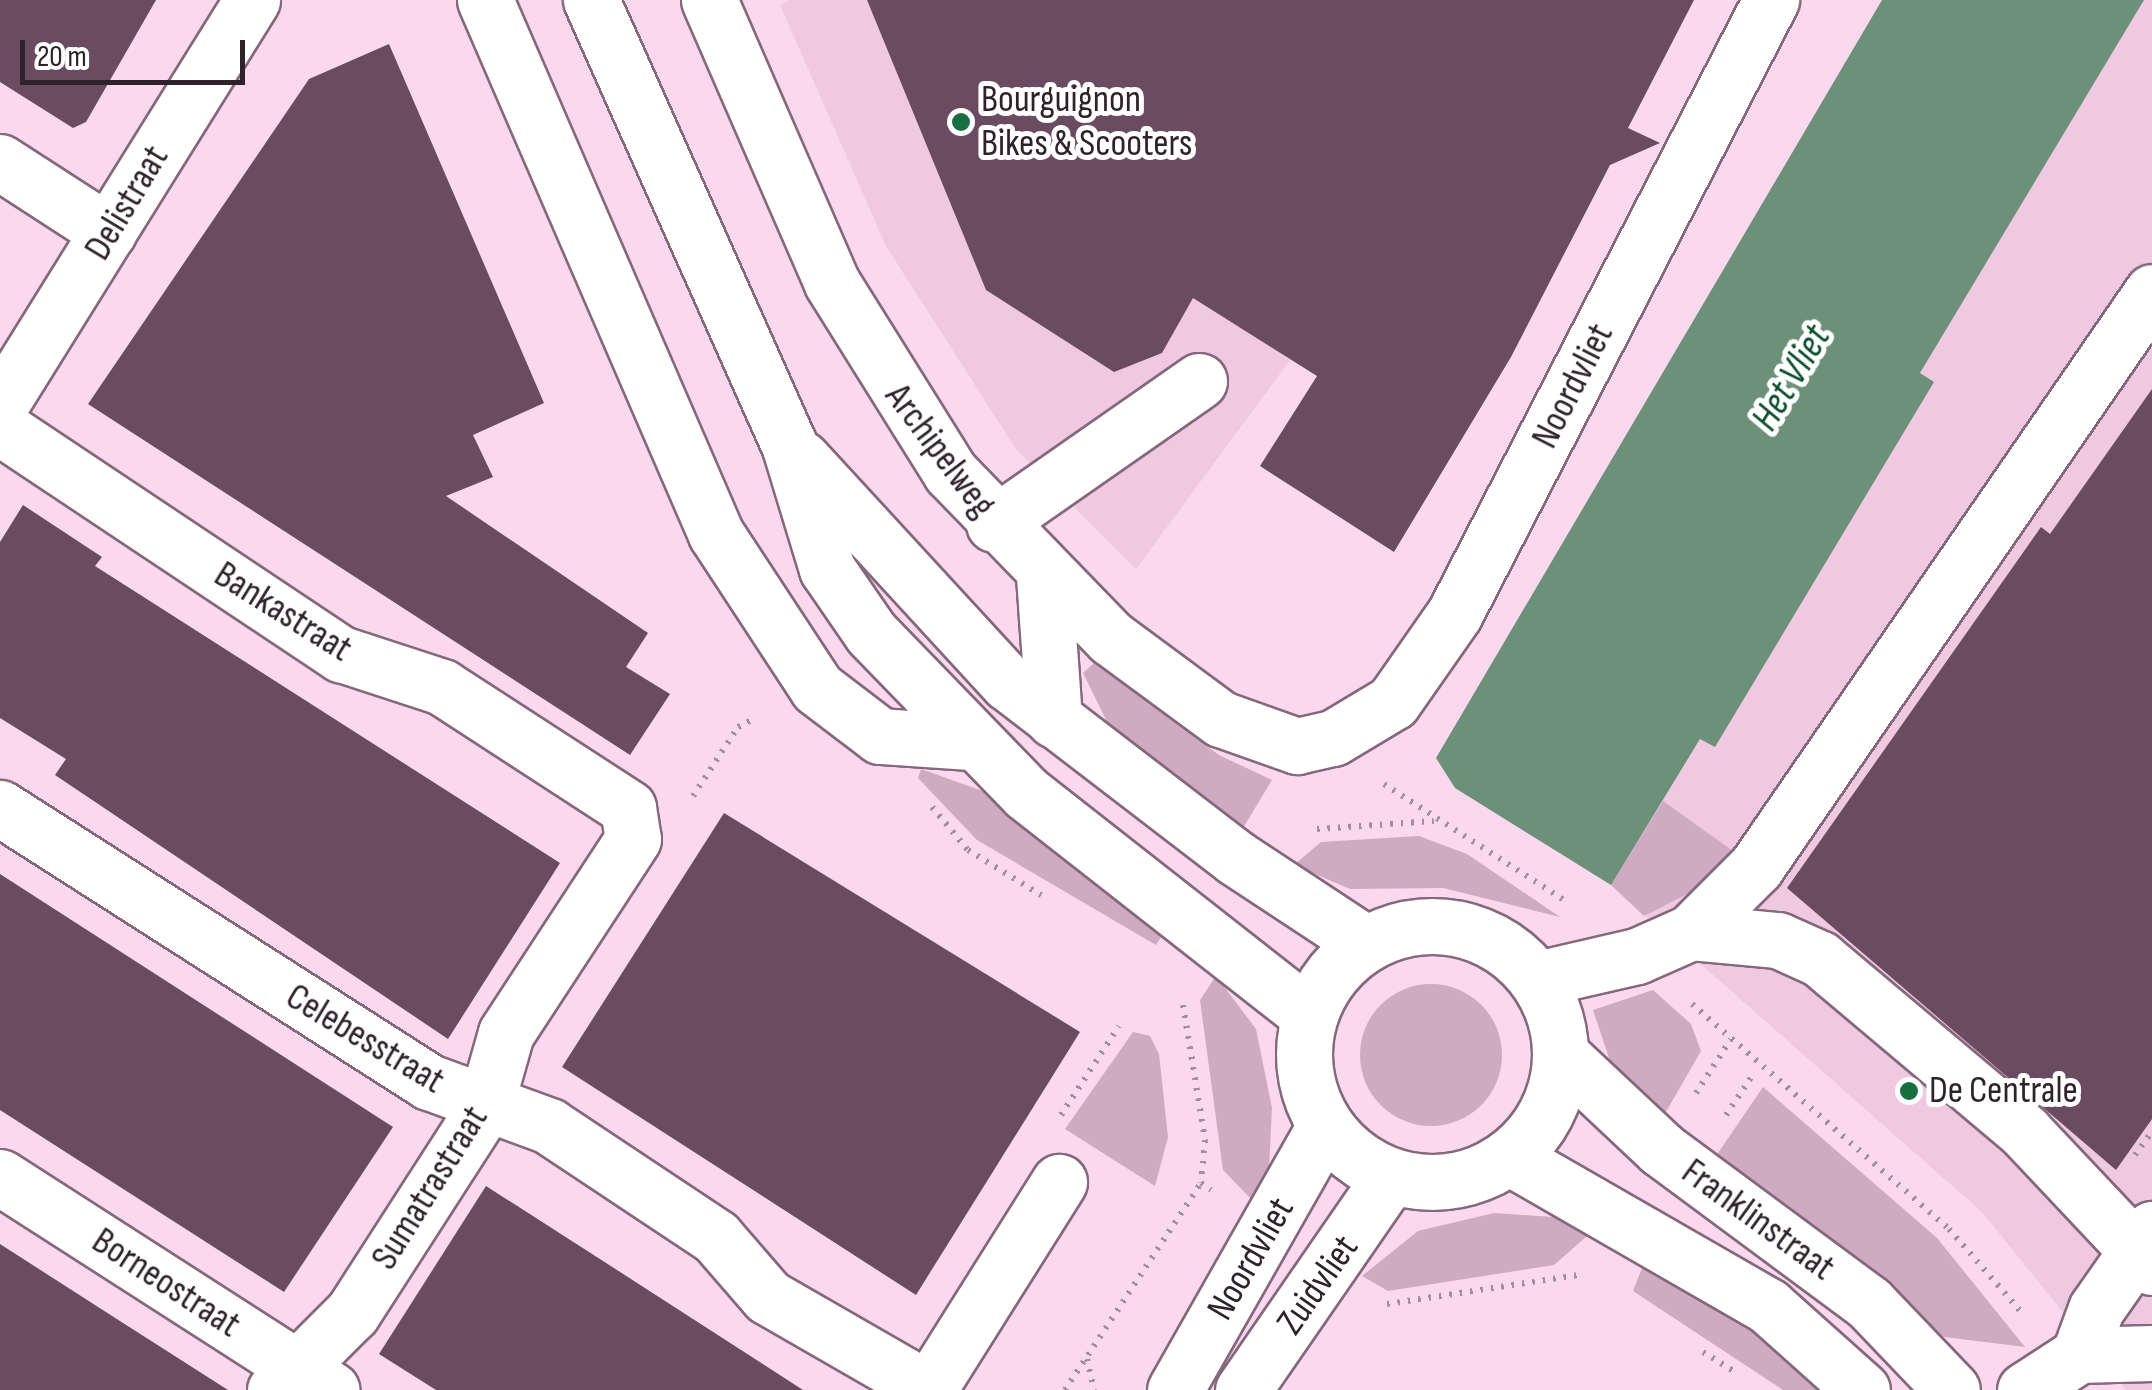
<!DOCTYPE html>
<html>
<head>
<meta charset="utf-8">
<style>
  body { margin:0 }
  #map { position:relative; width:2152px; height:1390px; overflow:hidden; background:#fad8ee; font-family:"Sofia Sans Condensed",sans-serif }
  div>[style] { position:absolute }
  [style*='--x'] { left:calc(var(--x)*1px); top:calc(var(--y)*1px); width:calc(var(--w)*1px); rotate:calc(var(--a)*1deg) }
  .built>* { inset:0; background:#efc8e2 }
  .green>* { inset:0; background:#cfaac3 }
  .round { border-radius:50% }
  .water>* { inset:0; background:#6c9178 }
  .building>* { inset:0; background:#6b4b61 }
  .path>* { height:6px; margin-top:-3px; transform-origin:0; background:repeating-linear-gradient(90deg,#a68c9d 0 2.5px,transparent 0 10.5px) }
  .roads { filter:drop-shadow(2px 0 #86687c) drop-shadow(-2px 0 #86687c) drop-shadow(0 2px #86687c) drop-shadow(0 -2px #86687c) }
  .minor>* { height:55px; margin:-27.5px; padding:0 27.5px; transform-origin:27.5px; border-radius:27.5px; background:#fff }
  .major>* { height:55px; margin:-27.5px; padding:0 27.5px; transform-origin:27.5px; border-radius:27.5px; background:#fff }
  .major>.ring { margin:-27.5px; padding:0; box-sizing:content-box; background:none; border:55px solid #fff; border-radius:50% }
  .dots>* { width:28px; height:28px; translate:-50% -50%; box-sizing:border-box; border:5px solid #fff; border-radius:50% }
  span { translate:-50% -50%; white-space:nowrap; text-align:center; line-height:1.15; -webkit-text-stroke:10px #fff; paint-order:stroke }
  .poi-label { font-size:38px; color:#2f222b }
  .left { translate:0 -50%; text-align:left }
  .street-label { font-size:38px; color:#2f222b }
  .water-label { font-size:40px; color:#0d4e2c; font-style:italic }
  .scale { position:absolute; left:20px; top:40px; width:225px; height:45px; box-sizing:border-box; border:5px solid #2f222b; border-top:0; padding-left:12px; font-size:30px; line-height:35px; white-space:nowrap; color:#2f222b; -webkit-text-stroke:8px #fff; paint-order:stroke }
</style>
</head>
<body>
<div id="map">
  <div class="built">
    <div style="clip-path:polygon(791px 0,1376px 0,1256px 337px,1290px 360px,1136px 569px,1016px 449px,886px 246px,780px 5px)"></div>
    <div style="clip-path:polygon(2144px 0,2152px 0,2152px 1390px,2126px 1390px,1982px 1212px,1611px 885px,1701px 738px,1715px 746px,1933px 382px,1920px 373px)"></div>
  </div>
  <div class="green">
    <div style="clip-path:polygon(1094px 663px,1219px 755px,1272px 780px,1243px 828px,1114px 736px,1083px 673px)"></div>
    <div style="clip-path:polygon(921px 769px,988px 793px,1163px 934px,1156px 945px,977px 840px,918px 778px)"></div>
    <div style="clip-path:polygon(1663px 801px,1733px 851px,1695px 890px,1644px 916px,1611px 885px)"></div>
    <div style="clip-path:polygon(1419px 836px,1467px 854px,1560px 917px,1443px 888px,1350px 889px,1294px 865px,1321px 842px)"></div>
    <div style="clip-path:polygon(1216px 976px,1256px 1029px,1272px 1108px,1269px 1169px,1253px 1201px,1223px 1170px,1200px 1000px)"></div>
    <div class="round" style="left:1360px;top:984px;width:142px;height:142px"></div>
    <div style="clip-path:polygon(1653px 990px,1691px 1024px,1701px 1051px,1663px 1117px,1612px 1067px,1593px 1010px)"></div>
    <div style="clip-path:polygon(1133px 1032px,1150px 1036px,1159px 1054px,1168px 1137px,1155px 1186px,1065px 1129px)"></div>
    <div style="clip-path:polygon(1763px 1087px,1937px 1238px,2025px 1347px,1944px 1337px,1716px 1156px)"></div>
    <div style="clip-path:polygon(1494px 1213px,1553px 1217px,1587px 1236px,1554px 1265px,1388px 1291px,1362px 1276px,1418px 1231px)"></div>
    <div style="clip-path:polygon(1644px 1263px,1768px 1338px,1828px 1390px,1783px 1390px,1633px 1291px)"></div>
  </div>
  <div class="water">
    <div style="clip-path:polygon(1882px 0,2144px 0,1920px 373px,1934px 382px,1715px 747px,1700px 739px,1611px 885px,1455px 788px,1436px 758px)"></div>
  </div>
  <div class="building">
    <div style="clip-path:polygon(0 0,156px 0,86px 122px,73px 128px,0 82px)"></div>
    <div style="clip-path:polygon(867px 0,1694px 0,1628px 128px,1660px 143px,1610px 165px,1511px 357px,1394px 552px,1260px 466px,1317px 376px,1193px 298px,1162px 353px,1114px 372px,986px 290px)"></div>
    <div style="clip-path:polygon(389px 44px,544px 403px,473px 435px,493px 477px,446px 496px,648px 633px,626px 667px,670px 694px,630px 755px,88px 404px,309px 79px)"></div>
    <div style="clip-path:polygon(2152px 389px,2152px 1119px,2116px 1170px,1787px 888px,2041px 527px,2050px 534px)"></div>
    <div style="clip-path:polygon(23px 505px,102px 557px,95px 566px,560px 863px,448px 1039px,55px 775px,66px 759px,0 718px,0 542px)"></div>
    <div style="clip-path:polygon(724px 813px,1080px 1032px,916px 1295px,562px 1067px)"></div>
    <div style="clip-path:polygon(0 874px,393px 1127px,284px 1292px,0 1110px)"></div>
    <div style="clip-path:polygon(486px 1186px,603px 1261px,803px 1390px,436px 1390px,379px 1354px)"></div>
    <div style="clip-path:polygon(0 1244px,109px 1314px,228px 1390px,0 1390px)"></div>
  </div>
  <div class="path">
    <div style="--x:1384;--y:784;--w:218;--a:32.8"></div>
    <div style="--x:693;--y:796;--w:82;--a:-56.9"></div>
    <div style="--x:738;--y:727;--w:20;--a:-27"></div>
    <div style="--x:932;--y:807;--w:56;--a:50.1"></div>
    <div style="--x:968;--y:850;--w:86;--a:31.7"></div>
    <div style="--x:1317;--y:829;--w:117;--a:-3.9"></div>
    <div style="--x:1692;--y:1004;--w:342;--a:41.2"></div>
    <div style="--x:1949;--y:1229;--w:111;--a:49"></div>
    <div style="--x:1183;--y:1005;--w:137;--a:80.7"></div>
    <div style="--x:1205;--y:1140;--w:43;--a:95.3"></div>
    <div style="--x:1201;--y:1183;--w:12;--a:35"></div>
    <div style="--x:1696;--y:1093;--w:64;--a:-57.1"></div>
    <div style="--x:1061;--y:1115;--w:106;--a:-56.9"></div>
    <div style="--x:1726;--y:1115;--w:47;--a:-56.3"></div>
    <div style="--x:2135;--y:1155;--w:29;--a:-54"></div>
    <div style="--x:1387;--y:1304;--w:193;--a:-8.6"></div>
    <div style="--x:1703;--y:1352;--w:38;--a:32"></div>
    <div style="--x:1087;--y:1359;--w:32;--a:77"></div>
    <div style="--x:1065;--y:1390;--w:248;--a:-56.7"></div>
  </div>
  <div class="roads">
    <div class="minor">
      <div style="--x:485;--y:0;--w:582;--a:66.61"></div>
      <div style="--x:716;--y:534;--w:184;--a:56.7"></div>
      <div style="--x:817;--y:688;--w:79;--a:37.3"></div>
      <div style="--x:709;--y:0;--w:309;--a:66.5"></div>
      <div style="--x:832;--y:283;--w:223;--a:58"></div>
      <div style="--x:950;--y:472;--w:231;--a:45.9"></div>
      <div style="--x:1111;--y:638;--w:137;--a:36.4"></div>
      <div style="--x:1221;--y:719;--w:81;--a:19.6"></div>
      <div style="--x:1297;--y:746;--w:37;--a:-13"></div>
      <div style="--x:1333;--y:738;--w:70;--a:-31"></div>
      <div style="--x:1393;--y:702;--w:108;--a:-55.1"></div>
      <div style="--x:1455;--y:613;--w:690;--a:-62.73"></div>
      <div style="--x:0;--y:162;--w:129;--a:32.9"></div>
      <div style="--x:0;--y:405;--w:477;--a:-58.1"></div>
      <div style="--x:0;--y:427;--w:410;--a:33.7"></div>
      <div style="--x:341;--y:654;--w:106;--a:18.1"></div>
      <div style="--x:442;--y:687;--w:222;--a:33"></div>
      <div style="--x:628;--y:808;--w:31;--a:81"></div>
      <div style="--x:633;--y:839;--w:232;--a:123.2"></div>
      <div style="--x:506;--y:1033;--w:77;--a:105.8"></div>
      <div style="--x:485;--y:1107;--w:245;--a:122.8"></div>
      <div style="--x:352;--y:1313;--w:109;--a:135"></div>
      <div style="--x:994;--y:524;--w:250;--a:-34.9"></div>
      <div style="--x:0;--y:808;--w:509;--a:32.57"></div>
      <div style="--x:429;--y:1082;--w:128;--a:20.1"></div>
      <div style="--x:549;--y:1126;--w:201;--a:33.6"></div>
      <div style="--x:716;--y:1237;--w:79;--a:49.1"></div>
      <div style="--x:768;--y:1297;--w:187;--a:29.9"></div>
      <div style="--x:1691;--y:932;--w:87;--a:5.3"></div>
      <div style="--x:1778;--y:940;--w:46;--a:24.3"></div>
      <div style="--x:1820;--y:959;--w:267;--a:40.1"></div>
      <div style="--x:2024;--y:1131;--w:187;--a:46.7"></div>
      <div style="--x:1537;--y:979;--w:103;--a:-13"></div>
      <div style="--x:1637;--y:956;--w:59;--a:-24"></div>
      <div style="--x:1691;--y:932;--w:92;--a:-45"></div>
      <div style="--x:1756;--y:867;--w:698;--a:-55.44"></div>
      <div style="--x:0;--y:1177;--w:394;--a:32.7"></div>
      <div style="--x:2079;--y:1355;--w:49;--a:-69.7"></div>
      <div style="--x:2096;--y:1309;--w:98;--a:-55"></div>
      <div style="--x:2059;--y:1368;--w:24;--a:-33"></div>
      <div style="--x:2079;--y:1355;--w:73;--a:-1.6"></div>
      <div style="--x:928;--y:1390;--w:246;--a:-57.8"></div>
    </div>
    <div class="major">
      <div style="--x:591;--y:0;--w:486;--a:66"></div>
      <div style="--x:789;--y:444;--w:131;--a:73.1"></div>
      <div style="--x:827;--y:569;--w:78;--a:55.5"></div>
      <div style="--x:871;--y:633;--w:223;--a:45.9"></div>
      <div style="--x:1026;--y:793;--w:360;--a:38.1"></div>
      <div style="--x:802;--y:459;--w:304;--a:47.4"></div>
      <div style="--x:1008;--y:683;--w:287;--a:37.5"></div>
      <div style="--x:1236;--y:858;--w:154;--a:33.4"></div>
      <div style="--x:1044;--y:576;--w:144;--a:86"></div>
      <div style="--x:880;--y:736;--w:89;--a:3.9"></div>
      <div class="ring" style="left:1304px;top:926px;width:201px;height:201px"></div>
      <div style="--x:1560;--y:1054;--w:139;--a:43.2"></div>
      <div style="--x:1661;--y:1149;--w:259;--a:36.5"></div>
      <div style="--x:1869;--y:1303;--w:120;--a:46.3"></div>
      <div style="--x:1509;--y:1157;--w:299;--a:29.9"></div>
      <div style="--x:1768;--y:1306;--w:126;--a:41.8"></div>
      <div style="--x:1175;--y:1390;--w:304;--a:-60.4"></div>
      <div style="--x:1243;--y:1390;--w:259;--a:-55.4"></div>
      <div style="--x:2025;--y:1390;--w:40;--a:-32.9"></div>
    </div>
  </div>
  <div class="dots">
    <div style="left:961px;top:122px;background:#186f42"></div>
    <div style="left:1909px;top:1091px;background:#186f42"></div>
  </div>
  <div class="poi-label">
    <span class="left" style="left:981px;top:122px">Bourguignon<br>Bikes &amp; Scooters</span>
    <span class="left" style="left:1929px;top:1091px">De Centrale</span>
  </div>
  <div class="street-label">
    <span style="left:127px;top:203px;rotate:-59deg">Delistraat</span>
    <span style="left:1573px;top:386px;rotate:-63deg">Noordvliet</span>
    <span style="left:940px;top:451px;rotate:53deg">Archipelweg</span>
    <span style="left:283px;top:612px;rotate:32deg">Bankastraat</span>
    <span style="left:365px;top:1039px;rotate:31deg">Celebesstraat</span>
    <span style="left:430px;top:1188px;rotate:-58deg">Sumatrastraat</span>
    <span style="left:1758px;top:1220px;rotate:36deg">Franklinstraat</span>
    <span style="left:1251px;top:1259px;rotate:-60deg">Noordvliet</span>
    <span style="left:166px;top:1283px;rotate:33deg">Borneostraat</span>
    <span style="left:1318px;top:1285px;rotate:-55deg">Zuidvliet</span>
  </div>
  <div class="water-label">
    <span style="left:1791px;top:378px;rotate:-59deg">Het Vliet</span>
  </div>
  <div class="scale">20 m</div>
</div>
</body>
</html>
